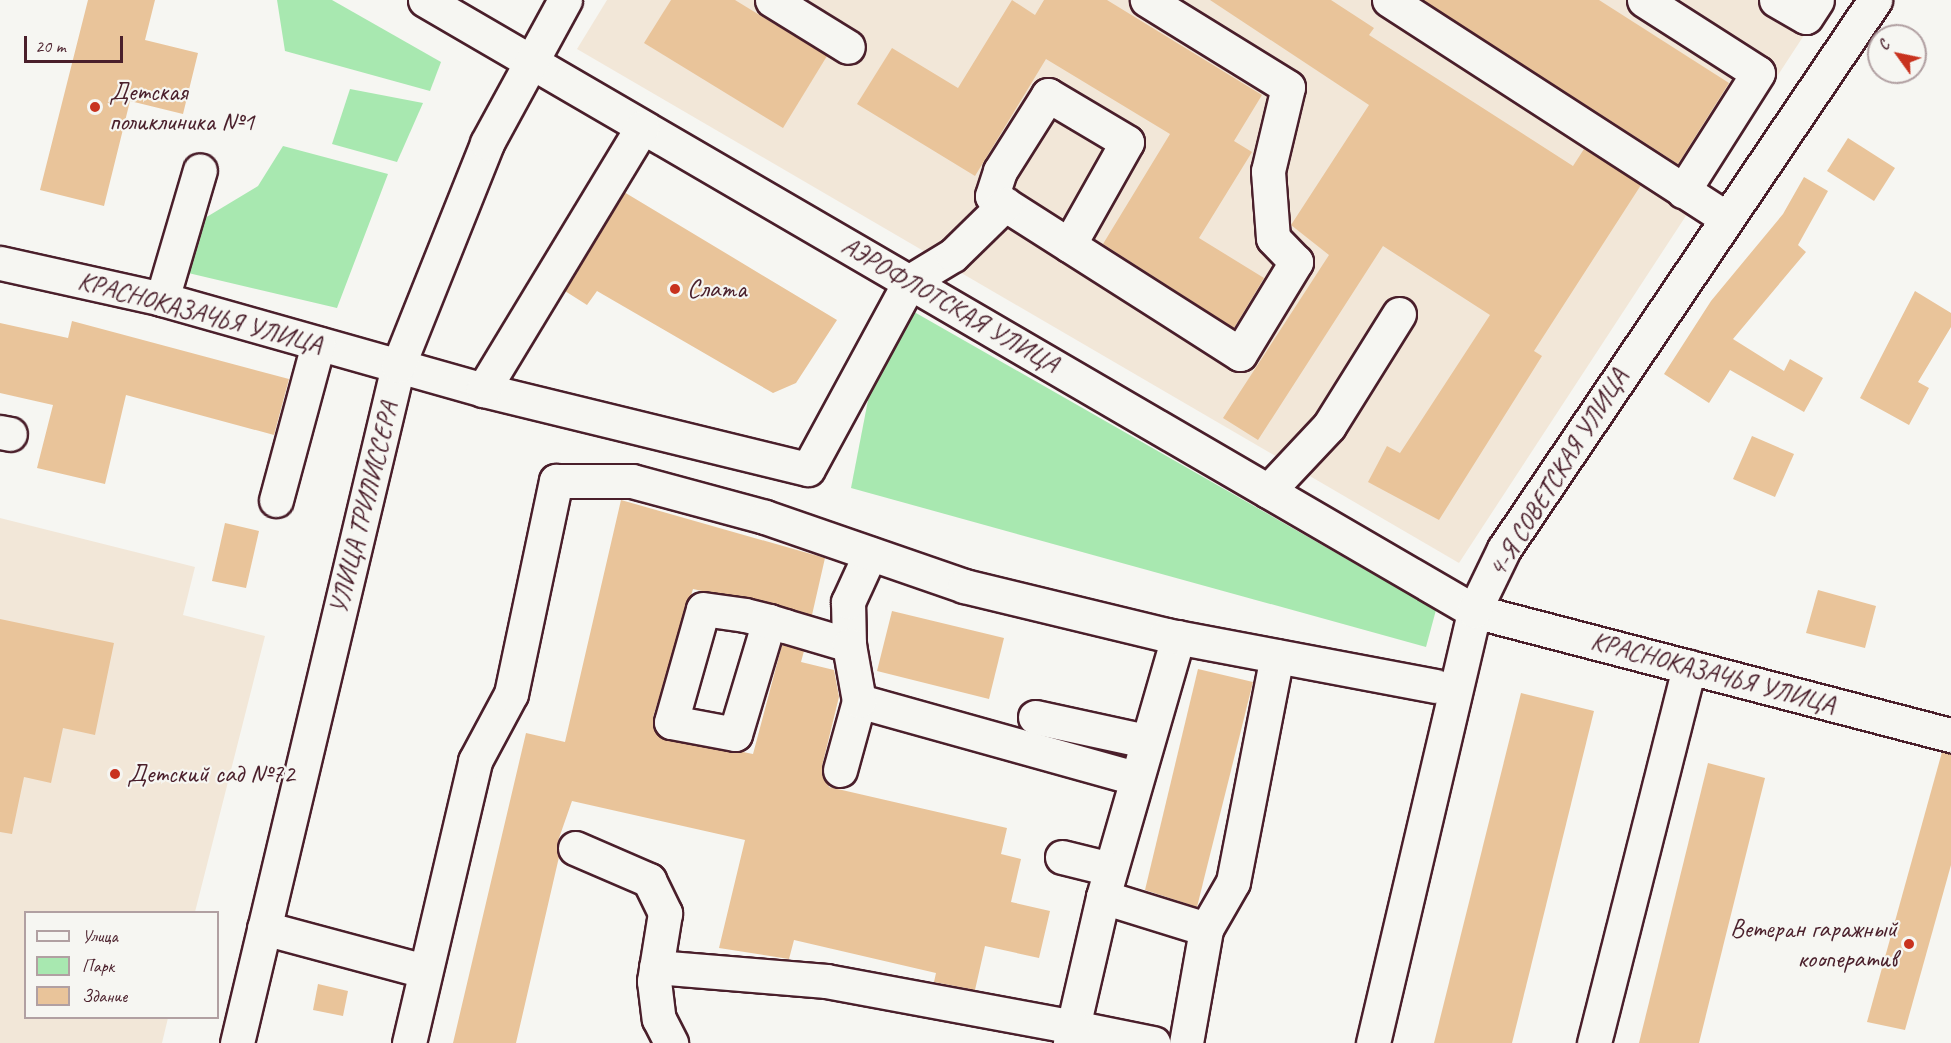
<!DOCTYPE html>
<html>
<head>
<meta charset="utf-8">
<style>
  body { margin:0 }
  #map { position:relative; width:1951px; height:1043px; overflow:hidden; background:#f6f6f2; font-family:Caveat,sans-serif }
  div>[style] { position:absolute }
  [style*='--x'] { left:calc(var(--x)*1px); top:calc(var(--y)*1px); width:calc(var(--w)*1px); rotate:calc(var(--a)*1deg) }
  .built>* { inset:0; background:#f2e7d8 }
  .green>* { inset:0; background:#a8e8b0 }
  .building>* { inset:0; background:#e9c49a }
  .roads { filter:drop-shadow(2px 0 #4a1f2b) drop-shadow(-2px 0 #4a1f2b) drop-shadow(0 2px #4a1f2b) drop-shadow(0 -2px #4a1f2b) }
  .minor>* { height:33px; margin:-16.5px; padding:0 16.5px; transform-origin:16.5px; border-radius:16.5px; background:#f6f6f2 }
  .dots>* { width:16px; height:16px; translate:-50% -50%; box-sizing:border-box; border:3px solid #f6f6f2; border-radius:50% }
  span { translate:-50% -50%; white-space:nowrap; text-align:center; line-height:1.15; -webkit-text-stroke:4.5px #f6f6f2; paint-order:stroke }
  .poi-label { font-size:26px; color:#4a1f2b }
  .left { translate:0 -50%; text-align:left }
  .right { translate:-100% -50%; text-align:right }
  .street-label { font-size:26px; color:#4a1f2b }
  .legend { position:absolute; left:24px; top:911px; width:195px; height:108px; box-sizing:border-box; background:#f6f6f2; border:2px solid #b1a0a2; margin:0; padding:8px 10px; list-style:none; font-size:18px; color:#4a1f2b }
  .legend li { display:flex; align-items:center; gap:12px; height:30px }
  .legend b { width:30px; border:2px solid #b1a0a2 }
  .north { position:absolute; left:1867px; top:24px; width:60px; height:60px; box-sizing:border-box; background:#f6f6f2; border:2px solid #b1a0a2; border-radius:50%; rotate:303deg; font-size:16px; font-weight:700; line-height:24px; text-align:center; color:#4a1f2b }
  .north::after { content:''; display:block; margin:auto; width:21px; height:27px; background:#c8321e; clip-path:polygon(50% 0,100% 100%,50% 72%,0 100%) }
  .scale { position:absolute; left:24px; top:36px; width:99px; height:27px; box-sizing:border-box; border:3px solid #4a1f2b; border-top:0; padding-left:8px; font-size:18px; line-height:21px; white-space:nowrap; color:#4a1f2b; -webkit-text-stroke:4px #f6f6f2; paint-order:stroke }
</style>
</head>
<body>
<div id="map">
  <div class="built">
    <div style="clip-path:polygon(607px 0,1827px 0,1459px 563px,577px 49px)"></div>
    <div style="clip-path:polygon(0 518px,195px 567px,183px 615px,265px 636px,195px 912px,26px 912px,26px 1018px,168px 1018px,162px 1043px,0 1043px)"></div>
  </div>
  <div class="green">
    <div style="clip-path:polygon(277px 0,332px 0,441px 62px,430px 91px,285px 51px)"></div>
    <div style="clip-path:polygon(350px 89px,423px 103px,397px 162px,332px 144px)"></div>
    <div style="clip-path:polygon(283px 146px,388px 174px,337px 308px,184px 272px,195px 224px,258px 186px)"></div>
    <div style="clip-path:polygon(888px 297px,1436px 610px,1426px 647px,851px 488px)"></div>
  </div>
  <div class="building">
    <div style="clip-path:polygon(88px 0,155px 0,145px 40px,198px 53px,183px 114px,130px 101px,104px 206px,40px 190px)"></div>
    <div style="clip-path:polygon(671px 0,735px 0,827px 56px,783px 128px,644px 43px)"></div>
    <div style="clip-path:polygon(1012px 0,1035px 15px,1044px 0,1107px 0,1262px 95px,1234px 141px,1252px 152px,1199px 238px,1264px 278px,1234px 328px,1103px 244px,1170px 134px,1046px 59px,975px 176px,857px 104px,892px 48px,958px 88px)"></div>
    <div style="clip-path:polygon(1210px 0,1331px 0,1374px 28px,1369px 35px,1573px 166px,1584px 149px,1641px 185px,1534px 351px,1542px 356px,1439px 520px,1368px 482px,1387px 446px,1400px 453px,1490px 315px,1383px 246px,1258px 440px,1223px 418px,1329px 255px,1291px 225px,1369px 105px)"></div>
    <div style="clip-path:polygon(1423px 0,1599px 0,1729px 83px,1678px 164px)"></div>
    <div style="clip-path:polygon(1848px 138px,1895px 168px,1874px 201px,1827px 171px)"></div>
    <div style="clip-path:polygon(1804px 177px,1828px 191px,1798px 245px,1806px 252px,1733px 339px,1784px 371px,1790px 359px,1823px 378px,1804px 412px,1730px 370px,1709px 403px,1664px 374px,1711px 301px,1783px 214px)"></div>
    <div style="clip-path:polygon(624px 192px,837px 320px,796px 383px,773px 393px,597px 291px,587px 305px,565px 291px)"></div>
    <div style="clip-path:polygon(1915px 291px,1951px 313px,1951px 327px,1918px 382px,1929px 388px,1909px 425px,1860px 398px)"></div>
    <div style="clip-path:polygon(72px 321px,289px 379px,274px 435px,126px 395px,105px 484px,37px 468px,53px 405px,0 393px,0 323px,68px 338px)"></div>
    <div style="clip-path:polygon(1752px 436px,1794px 454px,1775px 497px,1733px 479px)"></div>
    <div style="clip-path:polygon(621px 500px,825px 558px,812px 615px,693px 589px,653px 717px,658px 735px,753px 754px,782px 645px,804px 651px,801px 662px,834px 670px,839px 697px,822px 766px,829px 787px,1007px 828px,1001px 854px,1021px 859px,1011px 902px,1050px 911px,1039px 958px,985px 946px,975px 990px,934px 982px,936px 973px,794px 940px,789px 959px,719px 948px,745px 840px,572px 801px,558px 841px,559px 857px,516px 1043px,453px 1043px,526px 733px,565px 742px)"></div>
    <div style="clip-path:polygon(225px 523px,259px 531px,246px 588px,212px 581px)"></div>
    <div style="clip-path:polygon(1818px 590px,1876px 606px,1865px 648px,1806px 633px)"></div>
    <div style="clip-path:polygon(892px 611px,1004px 638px,989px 699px,877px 671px)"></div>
    <div style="clip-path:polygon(0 619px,114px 643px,95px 735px,63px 728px,51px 783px,24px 777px,12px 834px,0 832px)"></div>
    <div style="clip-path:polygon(1198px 669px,1253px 682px,1197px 907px,1145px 890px)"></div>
    <div style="clip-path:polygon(1521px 693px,1594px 711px,1512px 1043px,1434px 1043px)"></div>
    <div style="clip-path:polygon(1942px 752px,1951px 753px,1951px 865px,1905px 1030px,1867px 1022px)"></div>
    <div style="clip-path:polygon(1708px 763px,1765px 778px,1699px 1043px,1639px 1043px)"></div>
    <div style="clip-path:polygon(318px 984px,348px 991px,343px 1016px,313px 1010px)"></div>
  </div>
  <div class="roads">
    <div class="minor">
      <div style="--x:425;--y:0;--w:1214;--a:30.22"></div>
      <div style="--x:1474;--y:611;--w:493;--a:14.6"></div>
      <div style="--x:772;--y:0;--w:89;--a:31.7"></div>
      <div style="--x:1389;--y:0;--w:399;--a:32.9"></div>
      <div style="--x:1644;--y:0;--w:135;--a:32.6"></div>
      <div style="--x:1758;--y:73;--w:140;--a:122.4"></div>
      <div style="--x:1776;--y:0;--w:34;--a:30"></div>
      <div style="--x:1806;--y:17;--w:20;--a:-57"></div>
      <div style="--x:1069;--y:245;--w:118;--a:-60.6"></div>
      <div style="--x:1127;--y:142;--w:92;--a:-149.3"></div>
      <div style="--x:1048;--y:95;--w:90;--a:122.3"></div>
      <div style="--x:1000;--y:171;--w:26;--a:108"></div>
      <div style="--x:992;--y:196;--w:294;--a:32.5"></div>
      <div style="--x:1240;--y:354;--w:108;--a:-58.7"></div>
      <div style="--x:1296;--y:262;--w:33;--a:-134"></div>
      <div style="--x:1273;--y:238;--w:67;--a:-94.3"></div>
      <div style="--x:1268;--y:171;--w:86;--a:-76.6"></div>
      <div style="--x:1288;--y:87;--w:166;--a:-148.3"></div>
      <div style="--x:0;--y:263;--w:166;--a:12.5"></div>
      <div style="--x:162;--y:299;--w:334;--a:15.8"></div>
      <div style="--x:483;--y:390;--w:334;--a:13.7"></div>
      <div style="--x:808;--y:469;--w:214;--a:-61.5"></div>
      <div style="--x:910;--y:281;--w:50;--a:-31.2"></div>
      <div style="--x:953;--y:255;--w:73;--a:-44.4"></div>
      <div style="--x:162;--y:299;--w:134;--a:-73.6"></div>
      <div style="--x:483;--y:390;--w:307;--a:-58.8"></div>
      <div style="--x:0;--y:432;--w:10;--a:11"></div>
      <div style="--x:1268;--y:491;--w:89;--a:-46.8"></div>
      <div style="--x:1329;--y:426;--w:132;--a:-58"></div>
      <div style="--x:276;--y:500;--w:162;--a:-74.9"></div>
      <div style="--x:769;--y:621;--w:118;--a:106.7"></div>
      <div style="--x:735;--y:734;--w:65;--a:-169.4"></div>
      <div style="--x:671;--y:722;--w:117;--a:-74.2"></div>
      <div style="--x:703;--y:609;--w:42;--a:8.1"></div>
      <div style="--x:745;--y:615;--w:25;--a:14"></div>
      <div style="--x:769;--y:621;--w:17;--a:17"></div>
      <div style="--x:785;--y:626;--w:67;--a:16.5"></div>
      <div style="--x:849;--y:645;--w:43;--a:-91.3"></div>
      <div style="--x:848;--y:602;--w:53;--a:-65.4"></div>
      <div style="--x:1178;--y:637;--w:271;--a:106.1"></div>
      <div style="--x:1103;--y:897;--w:108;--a:17.3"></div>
      <div style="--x:1206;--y:929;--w:54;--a:-60.1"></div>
      <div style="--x:1233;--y:882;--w:230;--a:-79"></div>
      <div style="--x:859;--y:701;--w:287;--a:15.6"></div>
      <div style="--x:1035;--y:717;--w:114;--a:12.2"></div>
      <div style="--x:840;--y:770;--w:72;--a:-74.6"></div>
      <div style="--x:859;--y:701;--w:57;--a:-100.1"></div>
      <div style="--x:575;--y:848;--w:81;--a:23.4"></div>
      <div style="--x:649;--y:880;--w:37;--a:64"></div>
      <div style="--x:665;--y:913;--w:69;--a:99.2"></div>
      <div style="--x:654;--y:981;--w:38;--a:83"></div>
      <div style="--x:659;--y:1019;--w:27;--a:63"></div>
      <div style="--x:1062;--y:857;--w:49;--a:14"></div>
      <div style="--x:1103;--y:897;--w:133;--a:103"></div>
      <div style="--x:1073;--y:1027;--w:82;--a:11.3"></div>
      <div style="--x:264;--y:928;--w:166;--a:15"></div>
      <div style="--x:656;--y:967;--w:171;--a:4.7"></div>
      <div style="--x:826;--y:981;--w:251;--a:10.5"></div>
      <div style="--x:1073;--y:1027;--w:16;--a:101"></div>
      <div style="--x:237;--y:1043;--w:696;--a:-76.62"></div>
      <div style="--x:398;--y:366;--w:240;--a:-68.2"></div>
      <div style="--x:487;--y:143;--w:163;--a:-61.4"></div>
      <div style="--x:409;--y:1043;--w:290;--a:-76.8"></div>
      <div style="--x:475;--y:761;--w:76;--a:-61.8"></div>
      <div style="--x:511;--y:694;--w:218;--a:-78.1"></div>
      <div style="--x:556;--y:481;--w:76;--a:0"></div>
      <div style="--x:632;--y:481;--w:138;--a:15.1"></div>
      <div style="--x:765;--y:517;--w:211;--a:19.1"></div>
      <div style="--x:964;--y:586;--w:208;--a:13.6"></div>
      <div style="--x:1166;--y:635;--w:274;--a:10.7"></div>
      <div style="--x:1186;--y:1043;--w:116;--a:-80"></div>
      <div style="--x:1373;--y:1043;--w:444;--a:-76.8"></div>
      <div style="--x:1474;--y:611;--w:69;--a:-64.2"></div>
      <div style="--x:1504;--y:549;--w:663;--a:-55.95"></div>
      <div style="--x:1594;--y:1043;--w:388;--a:-75.8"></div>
    </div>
  </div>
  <div class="dots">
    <div style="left:95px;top:107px;background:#c8321e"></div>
    <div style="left:675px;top:289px;background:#c8321e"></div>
    <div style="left:115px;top:774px;background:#c8321e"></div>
    <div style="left:1909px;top:944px;background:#c8321e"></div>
  </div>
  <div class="poi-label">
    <span class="left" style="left:109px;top:107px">Детская<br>поликлиника №1</span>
    <span class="left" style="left:687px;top:289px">Слата</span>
    <span class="left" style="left:127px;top:774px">Детский сад №72</span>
    <span class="right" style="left:1897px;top:944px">Ветеран гаражный<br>кооператив</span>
  </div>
  <div class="street-label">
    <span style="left:950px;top:305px;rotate:30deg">АЭРОФЛОТСКАЯ УЛИЦА</span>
    <span style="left:200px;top:313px;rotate:15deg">КРАСНОКАЗАЧЬЯ УЛИЦА</span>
    <span style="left:1558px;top:473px;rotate:-58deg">4-Я СОВЕТСКАЯ УЛИЦА</span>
    <span style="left:364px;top:508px;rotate:-76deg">УЛИЦА ТРИЛИССЕРА</span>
    <span style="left:1713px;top:673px;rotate:15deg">КРАСНОКАЗАЧЬЯ УЛИЦА</span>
  </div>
  <ul class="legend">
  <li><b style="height:8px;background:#f6f6f2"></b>Улица</li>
  <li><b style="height:16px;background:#a8e8b0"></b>Парк</li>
  <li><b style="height:16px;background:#e9c49a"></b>Здание</li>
  </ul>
  <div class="north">С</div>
  <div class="scale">20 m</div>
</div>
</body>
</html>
